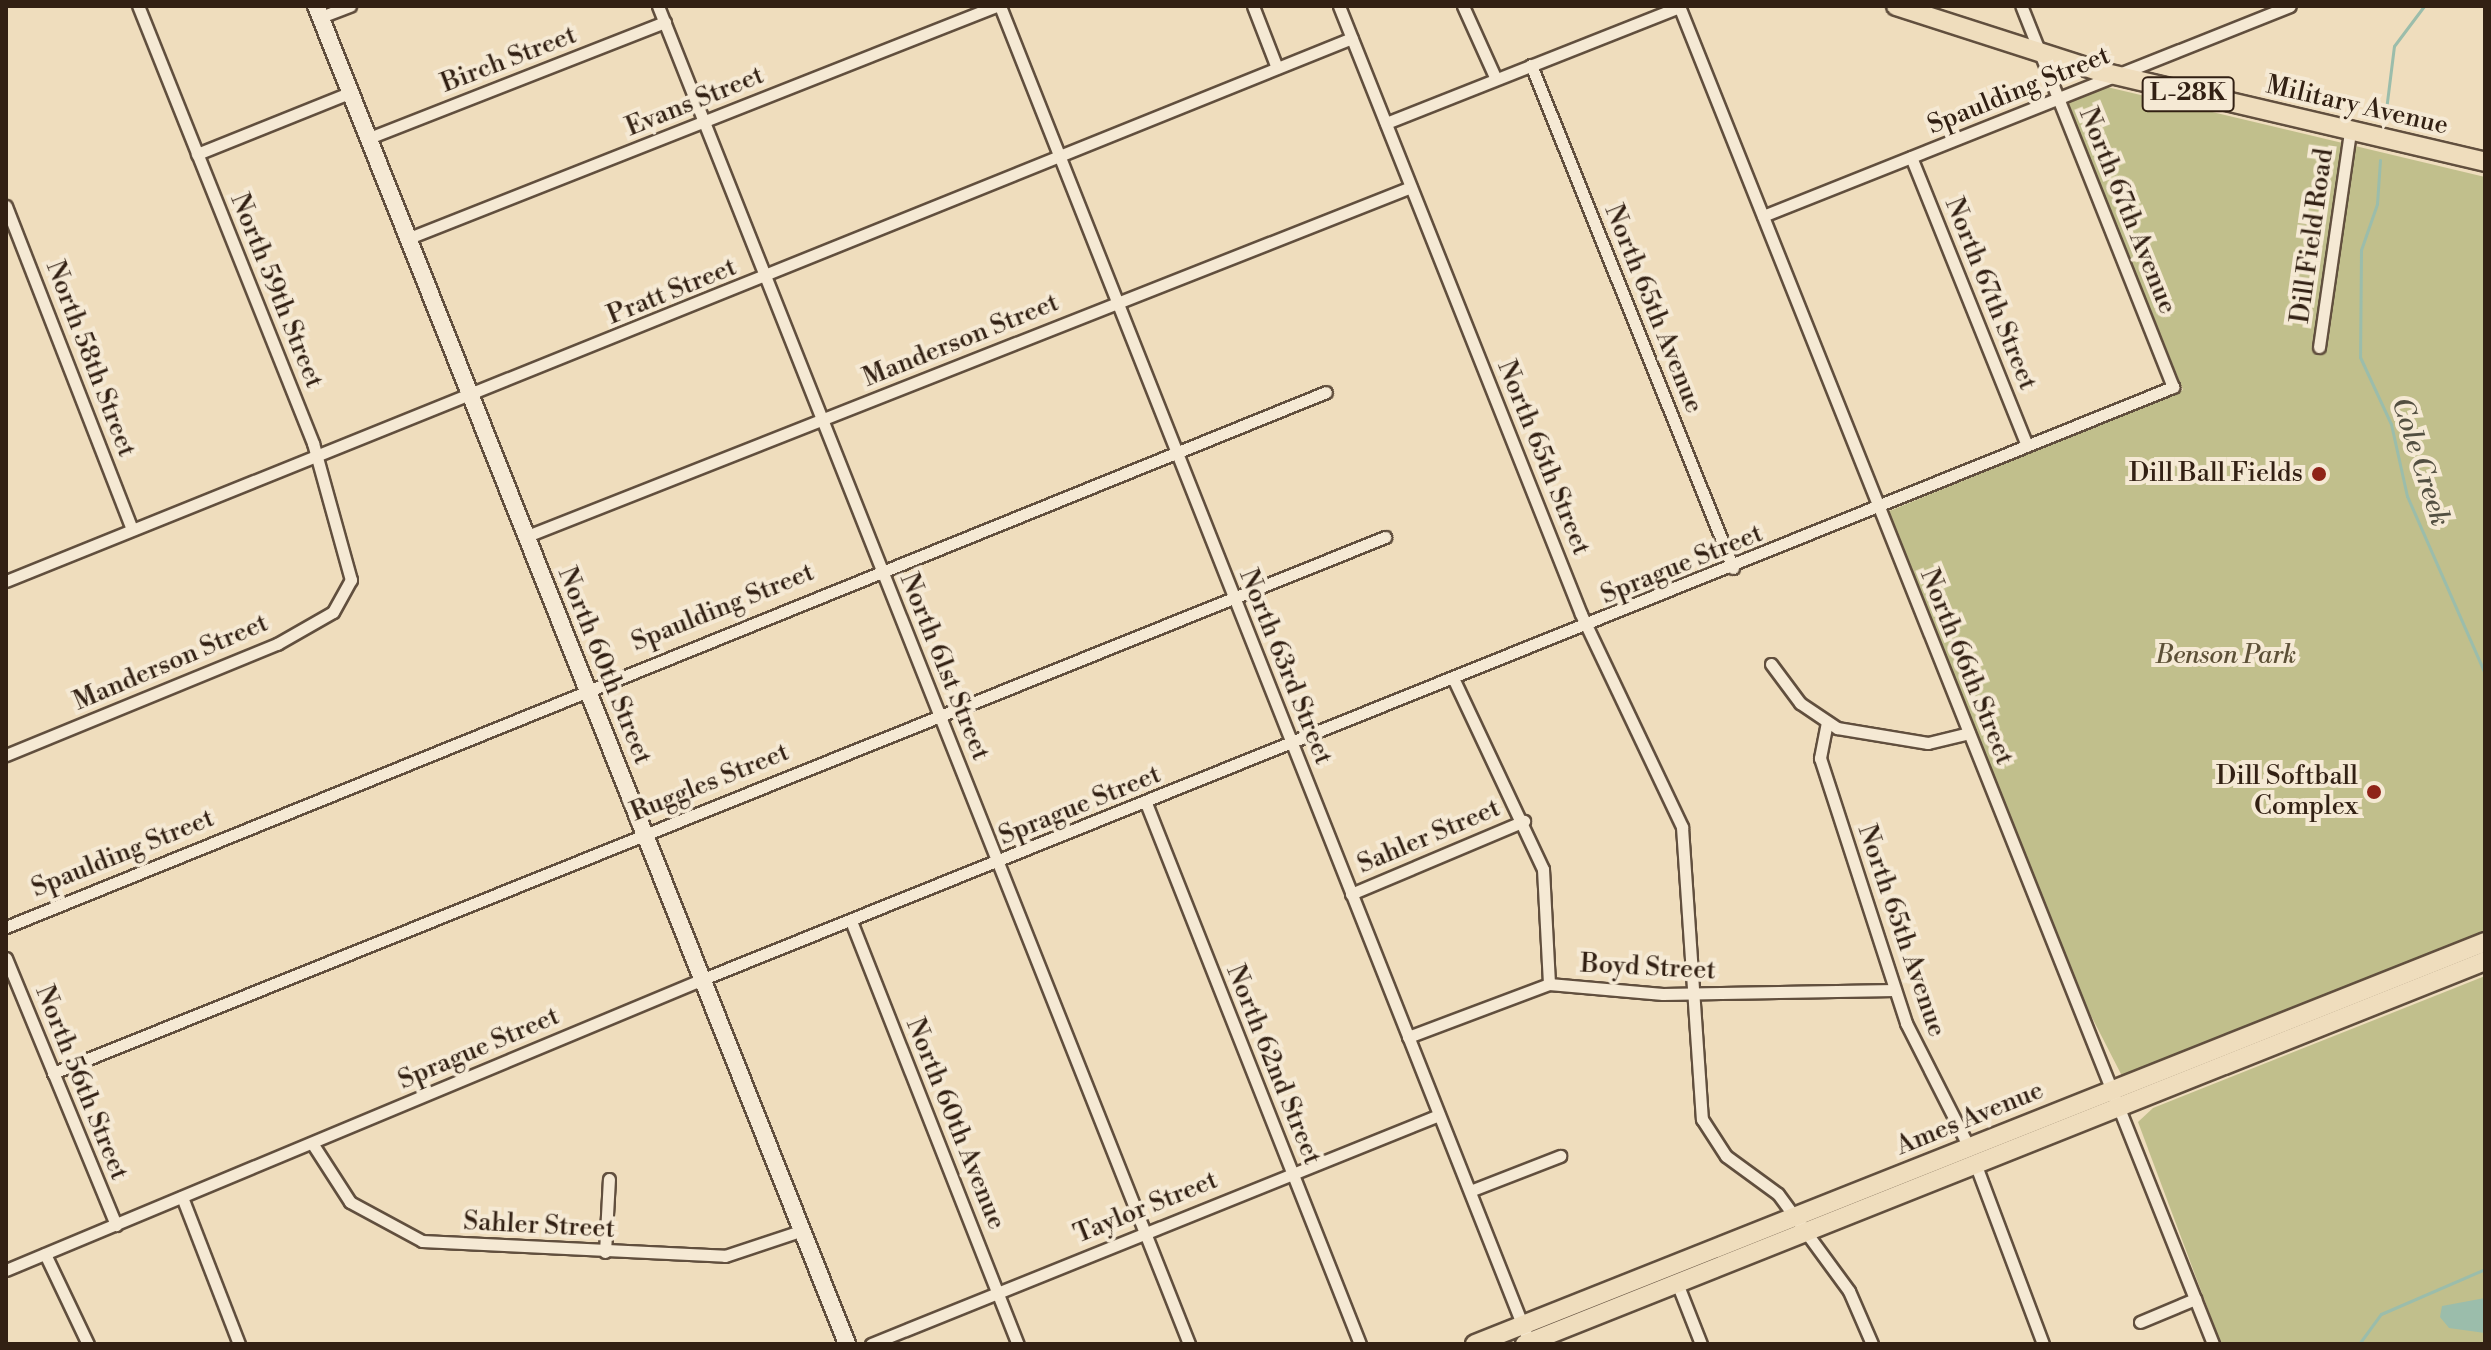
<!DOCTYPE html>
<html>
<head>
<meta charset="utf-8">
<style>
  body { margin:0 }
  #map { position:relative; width:2491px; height:1350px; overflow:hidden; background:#efddbd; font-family:"Libre Bodoni",serif }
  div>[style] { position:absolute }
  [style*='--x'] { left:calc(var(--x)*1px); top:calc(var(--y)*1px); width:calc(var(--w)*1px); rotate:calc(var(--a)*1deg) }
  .green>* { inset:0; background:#c1bf8c }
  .water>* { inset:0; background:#9bbdab }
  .stream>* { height:3px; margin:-1.5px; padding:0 1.5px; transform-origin:1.5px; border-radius:1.5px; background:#9bbdab }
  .roads { filter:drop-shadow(2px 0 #614f3e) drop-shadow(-2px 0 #614f3e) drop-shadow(0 2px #614f3e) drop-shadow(0 -2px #614f3e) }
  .minor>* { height:11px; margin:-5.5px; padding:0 5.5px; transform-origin:5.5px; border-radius:5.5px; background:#f5e9d4 }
  .secondary>* { height:16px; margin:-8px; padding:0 8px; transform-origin:8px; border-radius:8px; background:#f5e9d4 }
  .primary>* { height:18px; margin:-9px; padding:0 9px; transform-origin:9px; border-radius:9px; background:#efddbd }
  .dots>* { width:22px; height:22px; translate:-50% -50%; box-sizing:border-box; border:4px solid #f5e9d4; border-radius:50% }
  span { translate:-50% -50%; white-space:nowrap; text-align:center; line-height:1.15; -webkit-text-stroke:8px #f5e9d4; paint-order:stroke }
  .shield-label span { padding:2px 6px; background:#f5e9d4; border:2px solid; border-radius:6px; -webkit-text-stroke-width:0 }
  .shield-label { font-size:24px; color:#322013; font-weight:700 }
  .street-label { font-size:26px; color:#322013 }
  .poi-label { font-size:26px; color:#322013 }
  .right { translate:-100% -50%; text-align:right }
  .park-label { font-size:26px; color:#5d5037; font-style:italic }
  .water-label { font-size:28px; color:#524f41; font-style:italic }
  .frame { position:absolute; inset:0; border:8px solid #322013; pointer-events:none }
</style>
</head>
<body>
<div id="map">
  <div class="green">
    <div style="clip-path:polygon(2107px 87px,2485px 177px,2485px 933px,2122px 1076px,2082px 998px,1887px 512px,2183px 390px,2067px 102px)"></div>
    <div style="clip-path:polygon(2485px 976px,2485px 1344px,2221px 1344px,2138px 1122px,2153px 1108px)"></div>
  </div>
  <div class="water">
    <div style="clip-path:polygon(2485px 1298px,2485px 1333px,2449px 1328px,2440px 1317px,2442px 1306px)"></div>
  </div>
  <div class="stream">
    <div style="--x:2386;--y:110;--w:64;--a:-82.9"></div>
    <div style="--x:2394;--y:46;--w:50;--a:-53.1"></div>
    <div style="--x:2380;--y:160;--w:44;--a:93.9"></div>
    <div style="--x:2377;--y:204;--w:49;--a:109.2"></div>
    <div style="--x:2361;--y:250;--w:107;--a:90.5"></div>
    <div style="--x:2360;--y:357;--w:74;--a:65.2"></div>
    <div style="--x:2391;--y:424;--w:74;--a:77.5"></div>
    <div style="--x:2407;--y:496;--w:194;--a:66.3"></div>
    <div style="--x:2359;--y:1344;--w:37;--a:-54"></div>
    <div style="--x:2381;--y:1314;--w:113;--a:-23.4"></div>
  </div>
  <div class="roads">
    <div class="minor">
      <div style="--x:658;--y:6;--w:1440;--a:68.35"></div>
      <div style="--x:1000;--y:6;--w:1439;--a:68.39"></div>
      <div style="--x:1253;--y:6;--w:66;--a:68.8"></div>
      <div style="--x:1339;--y:6;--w:654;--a:68.3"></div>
      <div style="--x:1581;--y:614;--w:236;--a:64.6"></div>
      <div style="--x:1682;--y:827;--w:293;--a:86.1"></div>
      <div style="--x:1702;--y:1119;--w:44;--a:57"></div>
      <div style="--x:1726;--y:1156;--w:64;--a:36.2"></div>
      <div style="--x:1778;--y:1194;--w:120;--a:53.8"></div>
      <div style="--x:1849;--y:1291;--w:58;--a:66.5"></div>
      <div style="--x:1463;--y:6;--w:80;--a:65.7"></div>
      <div style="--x:1679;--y:6;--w:1441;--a:68.24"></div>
      <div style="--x:321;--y:17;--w:31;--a:-21"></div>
      <div style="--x:1531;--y:65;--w:542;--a:68.12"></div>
      <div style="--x:1386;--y:123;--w:315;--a:-21.6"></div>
      <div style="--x:369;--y:138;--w:318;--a:-21.4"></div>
      <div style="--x:197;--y:154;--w:166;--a:-21.9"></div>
      <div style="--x:1911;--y:157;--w:311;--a:68.1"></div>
      <div style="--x:6;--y:206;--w:347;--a:68.7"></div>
      <div style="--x:1763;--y:216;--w:567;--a:-21.73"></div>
      <div style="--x:409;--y:238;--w:631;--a:-21.57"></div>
      <div style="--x:2319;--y:347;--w:217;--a:-81.8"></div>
      <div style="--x:527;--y:536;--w:950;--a:-21.54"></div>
      <div style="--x:6;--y:581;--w:1451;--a:-21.97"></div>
      <div style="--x:1771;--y:664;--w:49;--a:53.4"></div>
      <div style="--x:1800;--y:703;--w:45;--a:34"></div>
      <div style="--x:1837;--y:728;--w:92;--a:9.4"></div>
      <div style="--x:1928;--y:743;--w:42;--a:-13.7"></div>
      <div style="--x:1454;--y:680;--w:209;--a:64.8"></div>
      <div style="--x:1543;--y:869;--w:115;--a:87"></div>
      <div style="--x:1827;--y:722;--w:37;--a:101"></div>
      <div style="--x:1820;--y:758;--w:279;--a:72"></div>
      <div style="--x:1906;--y:1023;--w:139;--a:63.1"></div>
      <div style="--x:6;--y:755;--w:293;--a:-22.3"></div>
      <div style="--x:277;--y:644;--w:64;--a:-29.7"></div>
      <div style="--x:333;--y:612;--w:37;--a:-61"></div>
      <div style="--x:351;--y:580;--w:142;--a:-105.5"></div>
      <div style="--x:313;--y:443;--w:471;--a:-111.8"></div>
      <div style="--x:1146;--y:803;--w:582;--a:68.42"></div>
      <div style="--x:1351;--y:894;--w:188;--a:-22.9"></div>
      <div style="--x:851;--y:921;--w:455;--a:68.5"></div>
      <div style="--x:6;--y:927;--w:1424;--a:-22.06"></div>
      <div style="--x:6;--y:958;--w:289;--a:67.6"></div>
      <div style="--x:1408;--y:1037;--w:151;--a:-20.6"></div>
      <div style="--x:1549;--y:984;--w:114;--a:5"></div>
      <div style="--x:1663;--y:994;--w:232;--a:-1"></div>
      <div style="--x:53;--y:1073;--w:1436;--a:-21.92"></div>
      <div style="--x:312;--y:1143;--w:70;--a:57.2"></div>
      <div style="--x:350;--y:1202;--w:82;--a:28.4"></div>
      <div style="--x:422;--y:1241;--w:303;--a:2.8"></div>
      <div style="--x:725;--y:1256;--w:82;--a:-18.4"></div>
      <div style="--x:1975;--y:1163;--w:193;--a:69.4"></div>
      <div style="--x:1470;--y:1191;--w:97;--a:-21.3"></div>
      <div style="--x:182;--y:1197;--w:158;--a:68.8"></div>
      <div style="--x:605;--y:1252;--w:73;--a:-86.9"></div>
      <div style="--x:45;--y:1254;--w:100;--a:64.5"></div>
      <div style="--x:6;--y:1270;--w:755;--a:-22.66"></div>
      <div style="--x:703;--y:979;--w:1585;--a:-21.94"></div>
      <div style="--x:2173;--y:387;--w:410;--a:-111.7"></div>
      <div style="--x:1677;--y:1283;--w:66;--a:68.5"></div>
      <div style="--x:2140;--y:1322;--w:60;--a:-22.7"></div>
      <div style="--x:871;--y:1344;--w:612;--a:-21.96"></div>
    </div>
    <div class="secondary">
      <div style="--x:316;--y:6;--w:1440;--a:68.35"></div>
    </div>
    <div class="primary">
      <div style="--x:1896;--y:6;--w:212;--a:17.8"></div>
      <div style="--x:2098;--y:71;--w:398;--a:13.2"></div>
      <div style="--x:1475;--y:1344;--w:1087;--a:-21.7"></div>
      <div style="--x:1525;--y:1344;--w:1034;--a:-21.75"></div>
    </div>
  </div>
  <div class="dots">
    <div style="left:2319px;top:474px;background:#8f2418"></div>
    <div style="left:2374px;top:792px;background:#8f2418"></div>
  </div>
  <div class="shield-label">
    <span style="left:2188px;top:94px">L-28K</span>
  </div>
  <div class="street-label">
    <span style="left:509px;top:60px;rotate:-21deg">Birch Street</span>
    <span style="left:2019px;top:91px;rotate:-22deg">Spaulding Street</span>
    <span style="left:695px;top:102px;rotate:-22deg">Evans Street</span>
    <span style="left:2357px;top:106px;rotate:13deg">Military Avenue</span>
    <span style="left:2127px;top:211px;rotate:68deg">North 67th Avenue</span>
    <span style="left:2313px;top:236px;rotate:-82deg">Dill Field Road</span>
    <span style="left:276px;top:291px;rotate:68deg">North 59th Street</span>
    <span style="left:672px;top:292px;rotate:-22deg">Pratt Street</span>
    <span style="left:1990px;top:294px;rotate:68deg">North 67th Street</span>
    <span style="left:1653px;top:309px;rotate:68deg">North 65th Avenue</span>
    <span style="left:961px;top:341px;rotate:-22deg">Manderson Street</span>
    <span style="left:90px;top:359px;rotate:69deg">North 58th Street</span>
    <span style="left:1543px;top:458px;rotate:68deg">North 65th Street</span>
    <span style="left:1682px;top:565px;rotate:-22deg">Sprague Street</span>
    <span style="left:723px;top:608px;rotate:-22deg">Spaulding Street</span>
    <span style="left:171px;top:663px;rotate:-23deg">Manderson Street</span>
    <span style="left:604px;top:666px;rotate:68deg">North 60th Street</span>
    <span style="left:944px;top:667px;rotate:68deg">North 61st Street</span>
    <span style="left:1285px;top:667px;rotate:68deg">North 63rd Street</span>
    <span style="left:1966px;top:667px;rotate:68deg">North 66th Street</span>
    <span style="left:710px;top:783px;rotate:-22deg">Ruggles Street</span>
    <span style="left:1080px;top:806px;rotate:-22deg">Sprague Street</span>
    <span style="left:1429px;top:837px;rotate:-23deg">Sahler Street</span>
    <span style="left:123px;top:854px;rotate:-22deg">Spaulding Street</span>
    <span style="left:1901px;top:931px;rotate:71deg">North 65th Avenue</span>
    <span style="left:1648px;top:968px;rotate:3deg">Boyd Street</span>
    <span style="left:479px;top:1049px;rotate:-23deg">Sprague Street</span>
    <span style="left:1273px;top:1065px;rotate:68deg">North 62nd Street</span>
    <span style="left:81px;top:1083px;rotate:68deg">North 56th Street</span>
    <span style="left:1970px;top:1119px;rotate:-22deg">Ames Avenue</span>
    <span style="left:955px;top:1124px;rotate:68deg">North 60th Avenue</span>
    <span style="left:1146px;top:1208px;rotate:-22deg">Taylor Street</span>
    <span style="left:539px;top:1226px;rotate:3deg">Sahler Street</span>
  </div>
  <div class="poi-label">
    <span class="right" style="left:2303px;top:474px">Dill Ball Fields</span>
    <span class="right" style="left:2358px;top:792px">Dill Softball<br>Complex</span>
  </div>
  <div class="park-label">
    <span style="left:2226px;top:656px">Benson Park</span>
  </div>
  <div class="water-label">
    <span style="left:2420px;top:462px;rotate:72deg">Cole Creek</span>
  </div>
  <div class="frame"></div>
</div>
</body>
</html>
